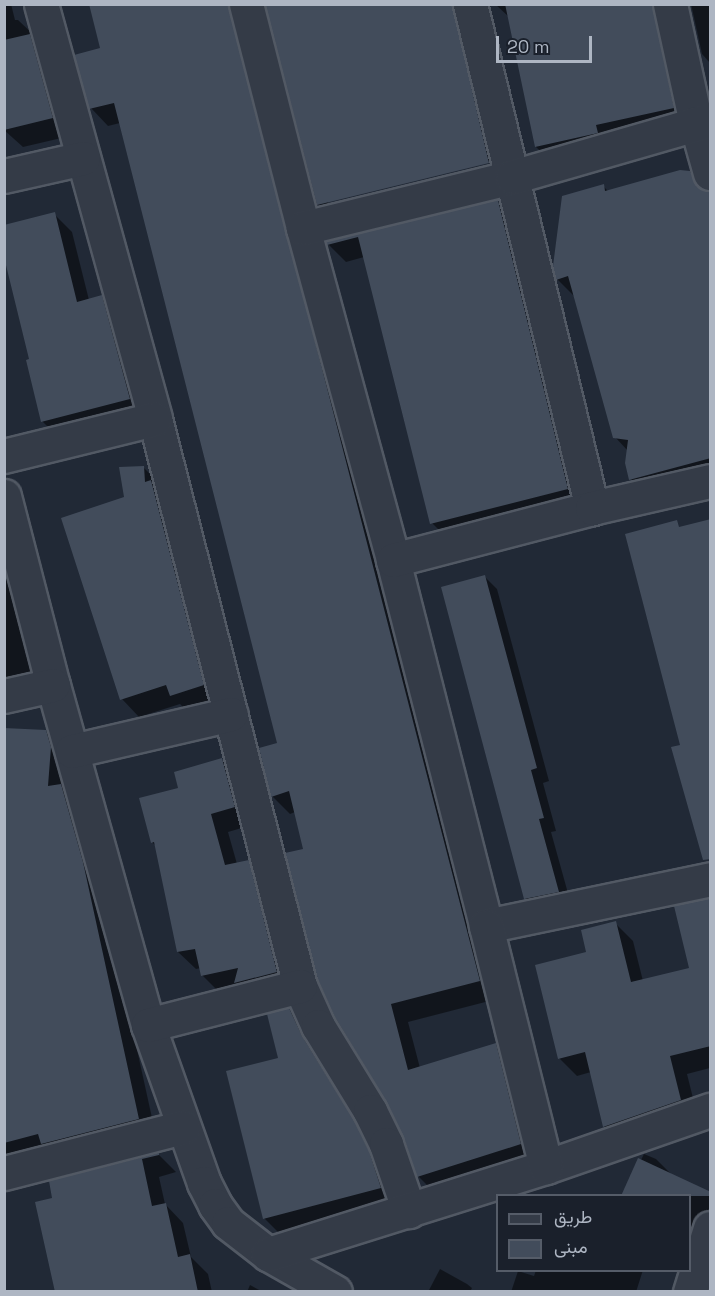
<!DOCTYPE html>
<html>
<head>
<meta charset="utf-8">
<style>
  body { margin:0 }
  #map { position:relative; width:715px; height:1296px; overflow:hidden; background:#212936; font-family:"Space Grotesk",Vazirmatn,sans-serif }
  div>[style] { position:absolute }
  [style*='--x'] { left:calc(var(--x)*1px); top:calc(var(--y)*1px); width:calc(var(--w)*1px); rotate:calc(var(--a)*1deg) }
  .shadow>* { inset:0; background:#0007 }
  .building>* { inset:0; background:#424c5b }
  .roads { filter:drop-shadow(2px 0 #525964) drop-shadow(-2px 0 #525964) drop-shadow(0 2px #525964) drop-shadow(0 -2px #525964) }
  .minor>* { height:33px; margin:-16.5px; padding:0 16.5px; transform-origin:16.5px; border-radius:16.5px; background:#343b47 }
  span { translate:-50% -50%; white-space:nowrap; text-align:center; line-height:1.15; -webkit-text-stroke:6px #1a202b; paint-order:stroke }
  .frame { position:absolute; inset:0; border:6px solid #aeb6c3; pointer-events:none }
  .legend { position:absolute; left:496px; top:1194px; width:195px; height:78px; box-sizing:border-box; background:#1a202b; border:2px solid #555c68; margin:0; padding:8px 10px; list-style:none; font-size:18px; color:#aeb6c3 }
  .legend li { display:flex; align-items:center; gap:12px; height:30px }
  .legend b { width:30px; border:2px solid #555c68 }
  .scale { position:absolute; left:496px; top:36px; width:96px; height:27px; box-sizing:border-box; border:3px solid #aeb6c3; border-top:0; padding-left:8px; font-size:18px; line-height:21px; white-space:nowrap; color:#aeb6c3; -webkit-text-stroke:4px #1a202b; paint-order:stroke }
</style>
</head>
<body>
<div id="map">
  <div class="shadow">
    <div style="clip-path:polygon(4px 4px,11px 4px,15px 20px,18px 20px,36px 37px,70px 136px,23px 147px,4px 130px)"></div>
    <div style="clip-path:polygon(90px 4px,257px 4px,497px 999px,408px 1022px,420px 1068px,495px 1044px,513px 1062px,538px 1162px,436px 1194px,419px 1177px,305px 850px,295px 812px,290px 814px,272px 796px,278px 744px,120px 123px,108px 126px,91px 108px,102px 49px)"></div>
    <div style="clip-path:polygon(evenodd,267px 4px,481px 4px,506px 181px,336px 222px,318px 205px,267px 4px,496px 160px,497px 163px,328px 204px,328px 201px,496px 160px)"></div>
    <div style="clip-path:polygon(495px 4px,681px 4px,690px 126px,554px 164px,536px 147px,509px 17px)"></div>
    <div style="clip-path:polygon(691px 4px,710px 4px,710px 63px,702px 54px)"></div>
    <div style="clip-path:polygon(689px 173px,710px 193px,710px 479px,648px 497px,631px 479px,628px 451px,615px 437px,575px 297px,557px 279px,603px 186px,609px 192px)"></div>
    <div style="clip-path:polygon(498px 201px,516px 219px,585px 507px,450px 541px,432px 523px,364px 257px,346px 262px,328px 244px)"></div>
    <div style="clip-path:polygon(54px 214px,72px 232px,89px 300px,101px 297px,119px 315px,147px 417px,60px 439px,42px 421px,31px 360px)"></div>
    <div style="clip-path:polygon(143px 467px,161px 485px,221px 703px,189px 713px,180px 704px,139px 717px,122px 699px,125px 498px)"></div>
    <div style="clip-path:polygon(4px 574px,18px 588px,42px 690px,4px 711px)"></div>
    <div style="clip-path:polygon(484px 576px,497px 589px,549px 781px,543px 783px,556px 831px,551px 832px,571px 904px,539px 911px,526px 898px)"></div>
    <div style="clip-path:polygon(4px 729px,45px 731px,63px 749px,100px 881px,156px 1136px,4px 1166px)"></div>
    <div style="clip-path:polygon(222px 760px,240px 778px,252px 825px,228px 832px,237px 864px,248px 862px,266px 880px,294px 990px,220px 993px,202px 975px,201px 968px,196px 969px,178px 952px,157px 847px,152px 842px,180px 789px)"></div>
    <div style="clip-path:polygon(710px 900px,710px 1068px,687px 1074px,698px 1118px,622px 1144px,604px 1126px,591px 1072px,577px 1076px,559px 1058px,588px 953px,615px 923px,633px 941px,643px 981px,691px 969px)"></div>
    <div style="clip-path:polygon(289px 1010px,307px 1028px,371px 1140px,398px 1206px,282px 1236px,264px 1218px,280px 1059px)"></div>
    <div style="clip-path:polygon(158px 1154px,176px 1172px,159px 1177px,165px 1204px,183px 1223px,191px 1257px,208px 1274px,212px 1292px,56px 1292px,54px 1199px,50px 1182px)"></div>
    <div style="clip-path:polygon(644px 1154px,656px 1159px,673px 1176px,704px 1190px,710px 1197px,710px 1229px,690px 1248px,690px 1196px,623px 1196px)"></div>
    <div style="clip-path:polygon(440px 1269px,467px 1284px,472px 1288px,470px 1292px,428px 1292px)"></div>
    <div style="clip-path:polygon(536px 1270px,643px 1270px,636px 1292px,511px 1292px,518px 1271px,534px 1276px)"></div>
    <div style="clip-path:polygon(250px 1285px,263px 1292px,247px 1292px)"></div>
  </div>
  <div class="building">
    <div style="clip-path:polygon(89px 4px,228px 4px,480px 981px,391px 1004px,408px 1070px,496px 1043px,521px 1144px,417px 1177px,404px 1138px,387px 1103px,335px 1017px,318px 980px,285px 853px,303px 849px,289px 791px,271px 797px,259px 748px,277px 743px,114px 103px,89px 109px,74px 55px,100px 48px)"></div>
    <div style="clip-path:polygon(265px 4px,452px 4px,489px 163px,317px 205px)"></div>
    <div style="clip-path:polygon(505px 4px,652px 4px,674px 108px,596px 125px,598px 133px,535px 147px)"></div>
    <div style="clip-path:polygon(30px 34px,53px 118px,4px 130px,4px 40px)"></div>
    <div style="clip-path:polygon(680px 170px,690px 171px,697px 187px,711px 191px,711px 458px,629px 480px,625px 463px,628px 440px,613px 438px,568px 276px,556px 280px,553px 266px,562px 196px,604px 184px,605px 191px)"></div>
    <div style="clip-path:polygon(498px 200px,568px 489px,430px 524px,358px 237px,327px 245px,326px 242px)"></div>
    <div style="clip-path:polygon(55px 212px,77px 302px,102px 295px,130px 399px,41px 422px,26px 360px,29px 359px,4px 257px,4px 225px)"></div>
    <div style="clip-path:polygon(144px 466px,145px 482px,151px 480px,204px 685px,170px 696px,166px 685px,120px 700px,61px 518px,124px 497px,119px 467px)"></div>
    <div style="clip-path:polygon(711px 519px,711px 859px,703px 860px,671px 747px,680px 745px,625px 534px,677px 520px,679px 527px)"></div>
    <div style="clip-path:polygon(485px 575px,537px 768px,531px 770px,544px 818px,539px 819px,559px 892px,524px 899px,441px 587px)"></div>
    <div style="clip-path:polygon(4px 728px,46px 730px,51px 747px,48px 786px,61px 784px,83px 862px,139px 1119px,41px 1144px,38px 1134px,4px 1143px)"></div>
    <div style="clip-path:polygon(222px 758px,235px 807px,211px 814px,225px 865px,249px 860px,277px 972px,234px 983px,238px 968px,201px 976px,195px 949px,177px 952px,154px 842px,151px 843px,139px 798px,178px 788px,174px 772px)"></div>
    <div style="clip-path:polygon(711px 898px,711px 1046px,670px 1056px,681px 1100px,603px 1127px,585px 1052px,558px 1059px,535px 965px,586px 952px,581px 930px,616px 921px,631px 982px,689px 968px,674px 906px)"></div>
    <div style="clip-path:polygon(289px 1008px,302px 1036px,354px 1120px,369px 1151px,381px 1188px,263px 1219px,226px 1071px,278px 1058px,267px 1014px)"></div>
    <div style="clip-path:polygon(159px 1153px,159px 1155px,142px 1159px,152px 1206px,166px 1203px,178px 1257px,190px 1254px,198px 1292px,55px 1292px,35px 1202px,52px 1198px,49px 1181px)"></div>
    <div style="clip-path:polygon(638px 1158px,711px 1192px,711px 1196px,621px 1196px)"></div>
  </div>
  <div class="roads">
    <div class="minor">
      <div style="--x:41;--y:4;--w:430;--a:74.6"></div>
      <div style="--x:155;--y:419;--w:585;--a:75.66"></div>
      <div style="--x:300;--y:986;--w:44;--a:65.8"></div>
      <div style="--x:318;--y:1026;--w:100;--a:58.5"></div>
      <div style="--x:370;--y:1111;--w:37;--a:64"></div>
      <div style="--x:386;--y:1144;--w:71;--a:71.1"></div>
      <div style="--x:246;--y:4;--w:231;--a:75.7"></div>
      <div style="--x:303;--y:228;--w:344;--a:74.8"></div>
      <div style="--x:393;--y:560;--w:378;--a:75.7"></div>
      <div style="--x:486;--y:926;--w:229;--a:-11.8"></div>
      <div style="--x:470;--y:4;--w:519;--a:76.39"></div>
      <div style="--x:670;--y:4;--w:122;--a:77.7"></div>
      <div style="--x:696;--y:123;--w:52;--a:74.4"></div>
      <div style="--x:4;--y:176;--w:81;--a:-12.8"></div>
      <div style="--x:303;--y:228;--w:215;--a:-13.7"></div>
      <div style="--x:512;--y:177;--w:206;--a:-16.1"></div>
      <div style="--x:4;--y:456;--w:155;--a:-13.8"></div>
      <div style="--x:4;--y:496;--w:195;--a:75.5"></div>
      <div style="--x:53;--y:685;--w:353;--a:74.4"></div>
      <div style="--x:148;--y:1025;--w:168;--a:70.5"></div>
      <div style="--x:204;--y:1183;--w:25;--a:63"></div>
      <div style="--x:215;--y:1205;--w:22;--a:54"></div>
      <div style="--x:228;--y:1223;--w:51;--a:37.8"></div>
      <div style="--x:268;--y:1254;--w:77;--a:29.6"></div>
      <div style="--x:393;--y:560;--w:206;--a:-14.6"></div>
      <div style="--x:592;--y:508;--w:121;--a:-12.9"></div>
      <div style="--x:4;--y:696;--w:50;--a:-12.7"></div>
      <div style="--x:72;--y:751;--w:163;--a:-13.1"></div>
      <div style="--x:148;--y:1025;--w:157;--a:-14.4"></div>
      <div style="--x:546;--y:1167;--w:174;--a:-19.2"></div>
      <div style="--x:4;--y:1173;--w:185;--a:-14.4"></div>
      <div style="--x:268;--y:1254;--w:291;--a:-17.4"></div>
      <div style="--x:546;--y:1167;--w:248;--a:-104"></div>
      <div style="--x:690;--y:1292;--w:67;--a:-72.6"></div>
    </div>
  </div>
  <div class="frame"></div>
  <ul class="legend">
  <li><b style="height:8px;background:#343b47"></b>طريق</li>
  <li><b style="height:16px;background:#424c5b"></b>مبنى</li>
  </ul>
  <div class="scale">20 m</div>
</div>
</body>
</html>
